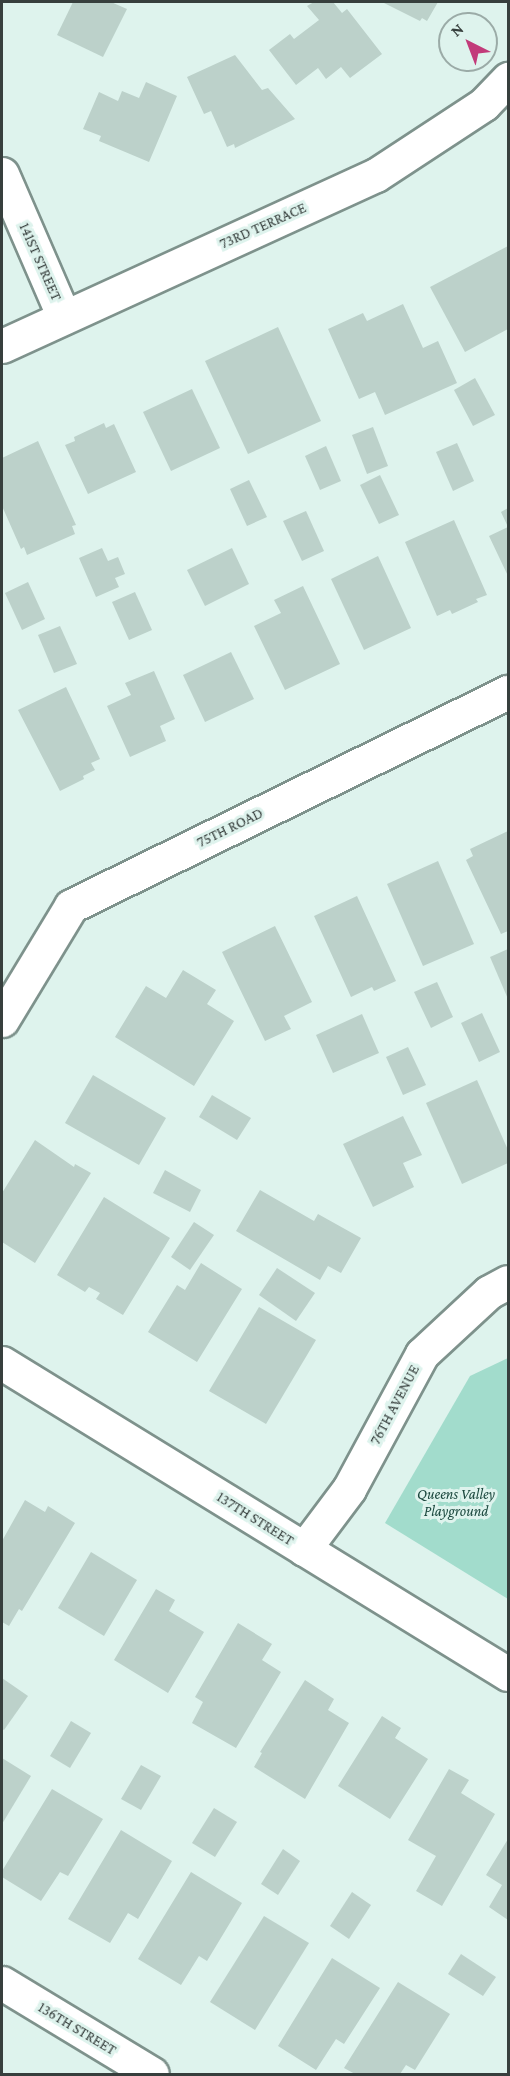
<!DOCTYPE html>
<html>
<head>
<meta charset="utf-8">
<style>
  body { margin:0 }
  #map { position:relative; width:510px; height:2076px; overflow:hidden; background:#def3ed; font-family:"Crimson Pro",serif }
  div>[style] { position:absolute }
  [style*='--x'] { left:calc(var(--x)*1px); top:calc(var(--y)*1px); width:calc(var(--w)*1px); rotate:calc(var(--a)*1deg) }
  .green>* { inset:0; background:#a2dccc }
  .building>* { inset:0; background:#bcd1ca }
  .roads { filter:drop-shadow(2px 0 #7e928c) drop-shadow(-2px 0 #7e928c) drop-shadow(0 2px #7e928c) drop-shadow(0 -2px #7e928c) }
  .minor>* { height:33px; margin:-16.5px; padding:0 16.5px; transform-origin:16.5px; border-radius:16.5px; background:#fff }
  span { translate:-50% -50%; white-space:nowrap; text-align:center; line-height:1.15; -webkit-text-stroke:6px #def3ed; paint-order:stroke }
  .street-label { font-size:15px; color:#373f3d }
  .park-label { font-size:15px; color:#1b483e; font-style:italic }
  .frame { position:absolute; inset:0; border:3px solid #373f3d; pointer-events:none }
  .north { position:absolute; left:438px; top:12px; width:60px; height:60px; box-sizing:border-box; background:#def3ed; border:2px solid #9baba7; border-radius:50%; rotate:318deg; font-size:16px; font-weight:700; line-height:24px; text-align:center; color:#373f3d }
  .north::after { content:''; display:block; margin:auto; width:21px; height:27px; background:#c23b7a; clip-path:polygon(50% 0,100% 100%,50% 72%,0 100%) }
</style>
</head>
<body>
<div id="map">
  <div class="green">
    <div style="clip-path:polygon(508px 1358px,508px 1599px,385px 1523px,470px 1376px)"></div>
  </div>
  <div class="building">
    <div style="clip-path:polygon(73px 2px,111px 2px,127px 9px,103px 57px,57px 35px)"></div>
    <div style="clip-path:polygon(314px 2px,333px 2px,342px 13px,347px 9px,382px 54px,350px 78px,341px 67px,326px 79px,318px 68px,296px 85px,269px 50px,290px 34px,294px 39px,319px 20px,307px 6px)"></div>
    <div style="clip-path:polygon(382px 2px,438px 2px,427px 21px,422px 18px,420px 21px)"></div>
    <div style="clip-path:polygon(235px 55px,262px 90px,268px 88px,295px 119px,235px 148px,234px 144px,227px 147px,211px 111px,204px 114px,187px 77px)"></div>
    <div style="clip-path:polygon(146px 82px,177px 96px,149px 162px,99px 141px,101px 136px,83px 129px,99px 92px,118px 101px,122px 91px,139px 98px)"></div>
    <div style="clip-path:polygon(508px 246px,508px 329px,465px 352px,430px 287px)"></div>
    <div style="clip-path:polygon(403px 304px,423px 348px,438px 341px,457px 383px,385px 415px,375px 392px,359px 399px,328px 329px,363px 313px,367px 321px)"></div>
    <div style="clip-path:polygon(278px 327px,321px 421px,248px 454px,205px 361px)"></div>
    <div style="clip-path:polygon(475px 378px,495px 415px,473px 426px,454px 390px)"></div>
    <div style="clip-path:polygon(192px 389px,220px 448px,171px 471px,143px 412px)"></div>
    <div style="clip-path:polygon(104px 423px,106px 428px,114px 424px,136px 472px,88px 494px,65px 445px,75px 441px,74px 437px)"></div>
    <div style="clip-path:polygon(373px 427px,388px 466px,367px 474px,352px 435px)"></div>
    <div style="clip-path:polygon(38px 441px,76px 525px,72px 526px,75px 534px,27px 555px,24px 547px,21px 549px,2px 506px,2px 458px)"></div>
    <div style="clip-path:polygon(457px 443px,474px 481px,453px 491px,436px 452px)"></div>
    <div style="clip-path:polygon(326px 446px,341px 481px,320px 490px,305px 456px)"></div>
    <div style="clip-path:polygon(380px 475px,399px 515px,379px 524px,360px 485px)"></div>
    <div style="clip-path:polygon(249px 480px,267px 517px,247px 526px,230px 489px)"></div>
    <div style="clip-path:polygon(508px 508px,508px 576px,489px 536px,508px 527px,501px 512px)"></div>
    <div style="clip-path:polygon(306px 511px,324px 551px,302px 561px,283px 521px)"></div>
    <div style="clip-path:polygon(454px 520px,487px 595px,476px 599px,478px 602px,452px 614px,450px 610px,437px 616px,405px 542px)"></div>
    <div style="clip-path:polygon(102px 548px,108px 561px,118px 557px,125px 574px,115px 578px,119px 587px,96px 597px,79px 558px)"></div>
    <div style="clip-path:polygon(232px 548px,249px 584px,205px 606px,187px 570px)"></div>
    <div style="clip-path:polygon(378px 556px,411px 628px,364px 650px,331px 579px)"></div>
    <div style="clip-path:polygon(28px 582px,45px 619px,22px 630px,5px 593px)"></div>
    <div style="clip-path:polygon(303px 586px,340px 664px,285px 690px,254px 626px,281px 613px,274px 600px)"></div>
    <div style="clip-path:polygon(135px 592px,152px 630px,129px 640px,112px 602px)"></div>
    <div style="clip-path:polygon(60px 626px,77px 664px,54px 673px,38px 635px)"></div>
    <div style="clip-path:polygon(231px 652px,254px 699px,205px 722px,183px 675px)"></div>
    <div style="clip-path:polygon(154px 671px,175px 719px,160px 726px,166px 741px,130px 757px,107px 706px,131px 695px,125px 683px)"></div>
    <div style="clip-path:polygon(66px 687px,100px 759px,91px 763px,95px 770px,83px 776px,84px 779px,60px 791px,18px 710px)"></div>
    <div style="clip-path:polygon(508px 831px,508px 931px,501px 934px,466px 860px,473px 856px,470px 849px)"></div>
    <div style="clip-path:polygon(438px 861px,474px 944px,423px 966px,387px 884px)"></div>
    <div style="clip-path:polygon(357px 896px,396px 981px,374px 991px,372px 987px,351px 997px,314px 916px)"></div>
    <div style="clip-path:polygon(275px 926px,312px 1002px,284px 1016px,291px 1029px,265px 1041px,222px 952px)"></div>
    <div style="clip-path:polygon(508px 949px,508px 999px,490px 957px)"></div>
    <div style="clip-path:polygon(183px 970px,216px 990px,207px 1004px,234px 1021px,194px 1086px,115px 1037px,146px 986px,166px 998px)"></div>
    <div style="clip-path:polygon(437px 982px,453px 1017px,431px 1028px,414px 992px)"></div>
    <div style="clip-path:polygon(482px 1013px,500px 1052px,479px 1062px,461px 1023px)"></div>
    <div style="clip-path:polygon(362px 1014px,379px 1053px,333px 1073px,316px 1035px)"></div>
    <div style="clip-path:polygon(408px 1047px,426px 1085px,403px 1095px,386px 1057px)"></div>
    <div style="clip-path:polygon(93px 1075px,166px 1118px,139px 1165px,65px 1123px)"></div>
    <div style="clip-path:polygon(477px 1080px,508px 1150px,508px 1163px,462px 1184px,426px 1103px)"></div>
    <div style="clip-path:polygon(212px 1095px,251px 1118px,237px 1140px,199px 1117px)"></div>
    <div style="clip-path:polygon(403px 1116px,422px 1155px,403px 1163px,414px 1187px,373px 1207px,343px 1144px)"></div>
    <div style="clip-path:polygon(35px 1140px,74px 1167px,75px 1164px,91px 1173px,35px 1263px,2px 1242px,2px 1193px)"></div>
    <div style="clip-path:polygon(165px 1170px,201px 1190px,190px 1212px,153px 1193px)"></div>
    <div style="clip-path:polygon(260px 1190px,314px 1221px,318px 1214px,361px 1238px,341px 1273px,328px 1266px,320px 1280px,236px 1231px)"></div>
    <div style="clip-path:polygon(104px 1197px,170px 1238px,123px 1315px,96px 1299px,100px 1293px,89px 1287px,85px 1292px,57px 1275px)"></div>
    <div style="clip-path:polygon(194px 1222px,214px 1235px,190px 1270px,171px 1257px)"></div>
    <div style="clip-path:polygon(201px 1263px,242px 1289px,197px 1362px,148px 1332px,177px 1285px,185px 1290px)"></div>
    <div style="clip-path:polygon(277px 1268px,315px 1293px,296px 1321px,259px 1295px)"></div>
    <div style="clip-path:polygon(259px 1307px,316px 1340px,266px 1424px,209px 1391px)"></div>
    <div style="clip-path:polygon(25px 1500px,45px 1512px,48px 1506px,75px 1523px,22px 1611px,19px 1609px,9px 1626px,2px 1622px,2px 1541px)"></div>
    <div style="clip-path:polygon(91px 1552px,137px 1580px,104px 1636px,58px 1608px)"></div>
    <div style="clip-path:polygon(156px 1589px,175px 1600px,169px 1611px,204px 1632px,168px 1693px,114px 1660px)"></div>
    <div style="clip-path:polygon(238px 1623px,272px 1644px,262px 1660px,281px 1672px,236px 1748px,192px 1723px,203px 1702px,195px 1697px)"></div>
    <div style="clip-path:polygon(2px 1678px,28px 1696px,4px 1730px,2px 1729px)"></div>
    <div style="clip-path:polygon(305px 1680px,334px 1699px,328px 1710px,349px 1723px,305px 1799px,254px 1767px,262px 1753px,260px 1752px)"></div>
    <div style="clip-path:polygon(382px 1716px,401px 1728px,395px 1738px,428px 1759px,390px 1819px,338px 1786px)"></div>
    <div style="clip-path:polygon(71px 1721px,91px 1733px,70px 1768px,50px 1756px)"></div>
    <div style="clip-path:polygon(2px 1758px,31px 1776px,2px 1824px)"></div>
    <div style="clip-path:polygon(141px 1765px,161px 1776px,141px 1810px,121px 1799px)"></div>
    <div style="clip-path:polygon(449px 1769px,469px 1780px,461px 1793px,495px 1814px,442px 1906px,416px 1891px,436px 1856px,408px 1840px)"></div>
    <div style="clip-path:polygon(52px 1789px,103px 1819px,68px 1876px,60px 1872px,41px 1901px,2px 1877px,2px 1871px)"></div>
    <div style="clip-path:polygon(214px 1808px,237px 1822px,215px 1857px,192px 1843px)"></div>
    <div style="clip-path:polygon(121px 1830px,172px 1861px,138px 1919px,128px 1913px,110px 1943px,68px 1919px)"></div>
    <div style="clip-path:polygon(508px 1839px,508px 1920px,489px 1907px,502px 1885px,486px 1875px)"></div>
    <div style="clip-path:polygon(283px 1849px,300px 1861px,278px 1895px,261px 1884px)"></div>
    <div style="clip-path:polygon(191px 1872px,242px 1903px,207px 1961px,199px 1956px,181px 1985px,138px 1959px)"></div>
    <div style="clip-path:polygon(352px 1892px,371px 1905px,349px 1939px,330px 1926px)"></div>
    <div style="clip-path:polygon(264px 1916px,309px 1943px,255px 2030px,210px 2002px)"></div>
    <div style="clip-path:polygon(461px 1954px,496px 1977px,483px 1996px,448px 1974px)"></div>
    <div style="clip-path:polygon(332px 1958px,380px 1988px,344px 2044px,336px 2039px,316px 2070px,278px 2046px)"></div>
    <div style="clip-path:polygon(398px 1982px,450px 2014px,415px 2070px,406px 2065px,400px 2074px,355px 2074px,344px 2068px)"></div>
  </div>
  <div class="roads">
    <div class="minor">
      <div style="--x:2;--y:174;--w:156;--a:66.6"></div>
      <div style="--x:2;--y:346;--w:411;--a:-24.6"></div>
      <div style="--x:376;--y:175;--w:129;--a:-33.3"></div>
      <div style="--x:484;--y:104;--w:35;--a:-46"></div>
      <div style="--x:2;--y:1020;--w:133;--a:-58.8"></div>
      <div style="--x:71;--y:906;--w:487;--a:-26.1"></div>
      <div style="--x:2;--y:1363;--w:594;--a:31.58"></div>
      <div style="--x:304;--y:1549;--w:75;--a:-53.1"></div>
      <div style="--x:349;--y:1489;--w:153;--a:-61.6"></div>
      <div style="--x:422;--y:1354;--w:91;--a:-42.8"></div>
      <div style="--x:489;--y:1292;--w:21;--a:-28"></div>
      <div style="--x:2;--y:1983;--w:175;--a:31.2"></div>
    </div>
  </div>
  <div class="street-label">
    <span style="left:263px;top:226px;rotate:-24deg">73RD TERRACE</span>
    <span style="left:40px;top:262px;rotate:66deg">141ST STREET</span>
    <span style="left:230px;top:828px;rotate:-26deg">75TH ROAD</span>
    <span style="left:395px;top:1405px;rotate:-62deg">76TH AVENUE</span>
    <span style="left:255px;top:1519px;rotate:32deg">137TH STREET</span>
    <span style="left:77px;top:2029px;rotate:31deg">136TH STREET</span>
  </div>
  <div class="park-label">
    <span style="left:456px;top:1503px">Queens Valley<br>Playground</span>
  </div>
  <div class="frame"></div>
  <div class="north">N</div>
</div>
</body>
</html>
